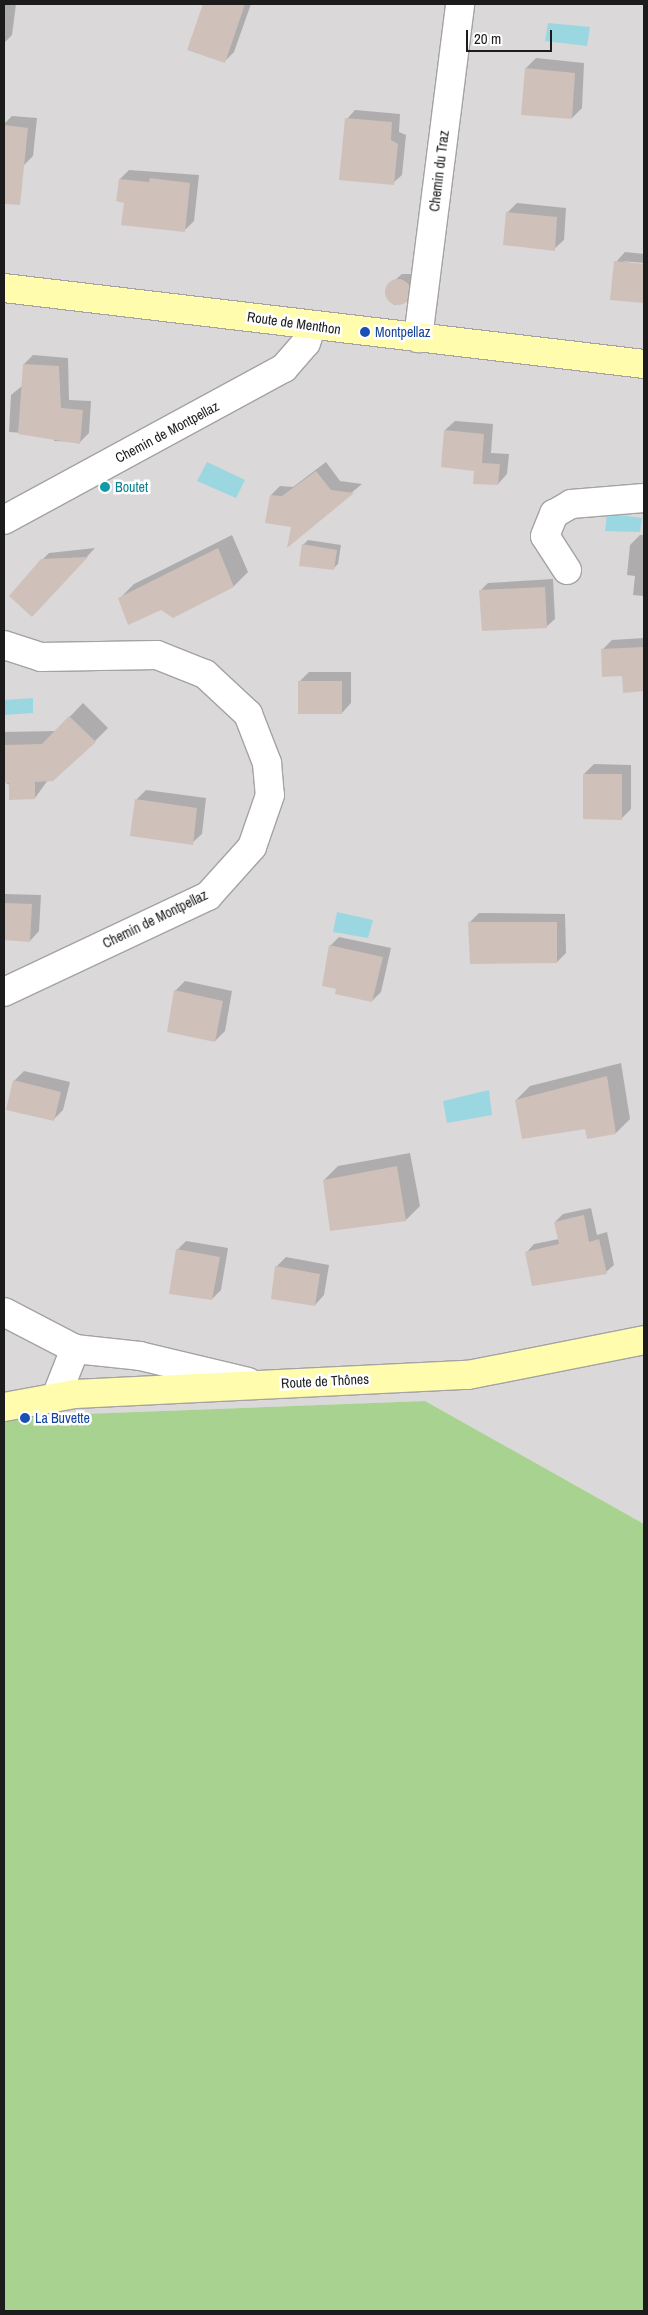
<!DOCTYPE html>
<html>
<head>
<meta charset="utf-8">
<style>
  body { margin:0 }
  #map { position:relative; width:648px; height:2315px; overflow:hidden; background:#eee9e0; font-family:"Archivo Narrow",sans-serif }
  div>[style] { position:absolute }
  [style*='--x'] { left:calc(var(--x)*1px); top:calc(var(--y)*1px); width:calc(var(--w)*1px); rotate:calc(var(--a)*1deg) }
  .residential>* { inset:0; background:#dad8d9 }
  .forest>* { inset:0; background:#a8d290 }
  .water>* { inset:0; background:#9bd7e1 }
  .shadow>* { inset:0; background:#0003 }
  .building>* { inset:0; background:#cfc1b9 }
  .round { border-radius:50% }
  .roads { filter:drop-shadow(1px 0 #a3a3a3) drop-shadow(-1px 0 #a3a3a3) drop-shadow(0 1px #a3a3a3) drop-shadow(0 -1px #a3a3a3) }
  .minor>* { height:28px; margin:-14px; padding:0 14px; transform-origin:14px; border-radius:14px; background:#fff }
  .secondary>* { height:28px; margin:-14px; padding:0 14px; transform-origin:14px; border-radius:14px; background:#fffdad }
  .dots>* { width:14px; height:14px; translate:-50% -50%; box-sizing:border-box; border:2px solid #fff; border-radius:50% }
  span { translate:-50% -50%; white-space:nowrap; text-align:center; line-height:1.15; -webkit-text-stroke:5px #fff; paint-order:stroke }
  .street-label { font-size:14px; color:#1c1c1c }
  .transit-label { font-size:14px; color:#164399 }
  .left { translate:0 -50%; text-align:left }
  .culture-label { font-size:14px; color:#0d838f }
  .frame { position:absolute; inset:0; border:5px solid #1c1c1c; pointer-events:none }
  .scale { position:absolute; left:466px; top:30px; width:86px; height:22px; box-sizing:border-box; border:2px solid #1c1c1c; border-top:0; padding-left:6px; font-size:15px; line-height:18px; white-space:nowrap; color:#1c1c1c; -webkit-text-stroke:4px #fff; paint-order:stroke }
</style>
</head>
<body>
<div id="map">
  <div class="residential">
    <div style="clip-path:polygon(4px 4px,644px 4px,644px 1524px,425px 1401px,4px 1417px)"></div>
  </div>
  <div class="forest">
    <div style="clip-path:polygon(425px 1401px,644px 1524px,644px 2311px,4px 2311px,4px 1417px)"></div>
  </div>
  <div class="water">
    <div style="clip-path:polygon(548px 23px,590px 27px,587px 46px,545px 41px)"></div>
    <div style="clip-path:polygon(207px 462px,245px 480px,236px 498px,197px 481px)"></div>
    <div style="clip-path:polygon(607px 513px,642px 518px,640px 532px,605px 531px)"></div>
    <div style="clip-path:polygon(33px 698px,33px 713px,4px 715px,4px 700px)"></div>
    <div style="clip-path:polygon(337px 912px,373px 920px,368px 938px,333px 932px)"></div>
    <div style="clip-path:polygon(489px 1090px,492px 1115px,447px 1123px,443px 1101px)"></div>
  </div>
  <div class="shadow">
    <div style="clip-path:polygon(4px 4px,16px 4px,12px 35px,4px 43px)"></div>
    <div style="clip-path:polygon(204px 4px,251px 4px,234px 52px,224px 62px,188px 49px)"></div>
    <div style="clip-path:polygon(536px 58px,584px 63px,582px 108px,572px 118px,523px 114px,526px 68px)"></div>
    <div style="clip-path:polygon(355px 110px,400px 114px,399px 132px,406px 135px,402px 175px,393px 183px,347px 119px)"></div>
    <div style="clip-path:polygon(12px 116px,37px 118px,33px 156px,23px 166px,4px 164px,4px 124px)"></div>
    <div style="clip-path:polygon(129px 170px,199px 175px,194px 221px,185px 230px,125px 202px,120px 179px)"></div>
    <div style="clip-path:polygon(517px 203px,566px 208px,564px 240px,554px 249px,507px 213px)"></div>
    <div style="clip-path:polygon(625px 252px,644px 254px,644px 263px,622px 261px,644px 266px,644px 302px,612px 299px,616px 262px)"></div>
    <div style="clip-path:polygon(402px 274px,411px 274px,411px 300px,394px 305px,387px 296px,388px 286px)"></div>
    <div style="clip-path:polygon(33px 355px,68px 358px,69px 400px,91px 401px,89px 433px,80px 442px,54px 441px,55px 435px,9px 432px,11px 395px,22px 386px,24px 364px)"></div>
    <div style="clip-path:polygon(455px 421px,493px 424px,491px 453px,509px 454px,507px 474px,498px 484px,475px 470px,445px 430px)"></div>
    <div style="clip-path:polygon(326px 462px,340px 481px,362px 484px,289px 545px,293px 526px,271px 495px,280px 486px,293px 487px)"></div>
    <div style="clip-path:polygon(232px 535px,248px 572px,234px 586px,173px 617px,161px 609px,120px 598px,134px 584px)"></div>
    <div style="clip-path:polygon(640px 535px,644px 535px,644px 596px,633px 595px,635px 576px,627px 575px,630px 545px)"></div>
    <div style="clip-path:polygon(308px 540px,341px 545px,338px 564px,334px 568px,303px 545px)"></div>
    <div style="clip-path:polygon(95px 548px,41px 606px,39px 563px,49px 553px)"></div>
    <div style="clip-path:polygon(553px 579px,555px 619px,546px 627px,480px 591px,488px 583px)"></div>
    <div style="clip-path:polygon(644px 638px,644px 697px,644px 690px,602px 650px,612px 640px)"></div>
    <div style="clip-path:polygon(309px 672px,351px 672px,351px 703px,342px 713px,299px 682px)"></div>
    <div style="clip-path:polygon(83px 703px,108px 728px,95px 741px,48px 780px,35px 798px,4px 782px,4px 732px,56px 731px)"></div>
    <div style="clip-path:polygon(594px 764px,631px 765px,631px 809px,621px 819px,584px 774px)"></div>
    <div style="clip-path:polygon(146px 790px,206px 798px,202px 834px,192px 843px,136px 800px)"></div>
    <div style="clip-path:polygon(4px 894px,41px 895px,39px 931px,30px 941px,4px 939px)"></div>
    <div style="clip-path:polygon(479px 913px,565px 914px,566px 953px,557px 962px,470px 922px)"></div>
    <div style="clip-path:polygon(339px 937px,391px 948px,381px 992px,372px 1001px,338px 988px,330px 946px)"></div>
    <div style="clip-path:polygon(185px 981px,232px 991px,225px 1031px,215px 1041px,175px 991px)"></div>
    <div style="clip-path:polygon(621px 1063px,630px 1119px,616px 1133px,586px 1127px,516px 1100px,530px 1086px)"></div>
    <div style="clip-path:polygon(24px 1071px,70px 1082px,63px 1110px,53px 1120px,14px 1081px)"></div>
    <div style="clip-path:polygon(410px 1153px,420px 1206px,406px 1220px,324px 1180px,338px 1166px)"></div>
    <div style="clip-path:polygon(591px 1208px,597px 1235px,607px 1232px,614px 1265px,606px 1272px,527px 1252px,534px 1244px,559px 1239px,555px 1222px,563px 1214px)"></div>
    <div style="clip-path:polygon(186px 1241px,228px 1248px,221px 1290px,212px 1299px,177px 1250px)"></div>
    <div style="clip-path:polygon(286px 1257px,329px 1265px,324px 1295px,315px 1305px,276px 1267px)"></div>
  </div>
  <div class="building">
    <div style="clip-path:polygon(203px 4px,245px 4px,225px 63px,187px 50px)"></div>
    <div style="clip-path:polygon(525px 68px,575px 73px,572px 119px,521px 115px)"></div>
    <div style="clip-path:polygon(345px 118px,392px 122px,391px 140px,398px 144px,394px 185px,339px 180px)"></div>
    <div style="clip-path:polygon(4px 125px,28px 128px,20px 205px,4px 204px)"></div>
    <div style="clip-path:polygon(150px 178px,190px 183px,185px 232px,121px 225px,124px 203px,116px 201px,119px 179px,149px 182px)"></div>
    <div style="clip-path:polygon(506px 212px,557px 217px,555px 251px,503px 245px)"></div>
    <div style="clip-path:polygon(614px 261px,644px 264px,644px 303px,610px 300px)"></div>
    <div class="round" style="left:385px;top:279px;width:26px;height:26px"></div>
    <div style="clip-path:polygon(23px 364px,59px 366px,61px 408px,83px 410px,80px 444px,18px 434px)"></div>
    <div style="clip-path:polygon(444px 430px,484px 434px,482px 463px,500px 464px,498px 485px,473px 484px,474px 471px,441px 467px)"></div>
    <div style="clip-path:polygon(316px 471px,331px 490px,354px 493px,287px 548px,291px 527px,265px 523px,270px 495px,282px 496px)"></div>
    <div style="clip-path:polygon(302px 544px,337px 550px,334px 570px,299px 566px)"></div>
    <div style="clip-path:polygon(218px 548px,234px 587px,173px 618px,161px 610px,128px 625px,118px 598px)"></div>
    <div style="clip-path:polygon(88px 557px,32px 617px,9px 596px,41px 559px)"></div>
    <div style="clip-path:polygon(545px 587px,547px 628px,482px 631px,479px 590px)"></div>
    <div style="clip-path:polygon(644px 647px,644px 691px,623px 693px,622px 676px,602px 677px,601px 649px)"></div>
    <div style="clip-path:polygon(298px 681px,342px 681px,342px 714px,298px 714px)"></div>
    <div style="clip-path:polygon(69px 716px,96px 742px,53px 781px,35px 782px,35px 799px,9px 800px,9px 783px,4px 783px,4px 745px,42px 744px)"></div>
    <div style="clip-path:polygon(583px 774px,622px 774px,622px 820px,583px 819px)"></div>
    <div style="clip-path:polygon(135px 799px,197px 808px,193px 845px,130px 836px)"></div>
    <div style="clip-path:polygon(4px 903px,32px 904px,30px 942px,4px 940px)"></div>
    <div style="clip-path:polygon(468px 922px,557px 922px,557px 963px,470px 964px)"></div>
    <div style="clip-path:polygon(329px 945px,383px 957px,372px 1002px,335px 994px,336px 989px,322px 986px)"></div>
    <div style="clip-path:polygon(174px 990px,223px 1001px,215px 1042px,167px 1032px)"></div>
    <div style="clip-path:polygon(607px 1076px,616px 1134px,587px 1139px,585px 1129px,522px 1139px,515px 1100px)"></div>
    <div style="clip-path:polygon(13px 1080px,61px 1092px,54px 1121px,6px 1110px)"></div>
    <div style="clip-path:polygon(397px 1166px,406px 1221px,330px 1231px,323px 1180px)"></div>
    <div style="clip-path:polygon(584px 1215px,589px 1242px,599px 1239px,607px 1274px,532px 1286px,525px 1252px,559px 1244px,554px 1222px)"></div>
    <div style="clip-path:polygon(176px 1249px,220px 1257px,212px 1300px,169px 1294px)"></div>
    <div style="clip-path:polygon(275px 1266px,320px 1274px,315px 1306px,271px 1299px)"></div>
  </div>
  <div class="roads">
    <div class="minor">
      <div style="--x:418;--y:338;--w:337;--a:-82.8"></div>
      <div style="--x:4;--y:520;--w:319;--a:-28.5"></div>
      <div style="--x:284;--y:368;--w:33;--a:-49"></div>
      <div style="--x:306;--y:343;--w:19;--a:-72"></div>
      <div style="--x:567;--y:570;--w:40;--a:-122.9"></div>
      <div style="--x:545;--y:536;--w:24;--a:-68"></div>
      <div style="--x:554;--y:514;--w:20;--a:-30"></div>
      <div style="--x:571;--y:504;--w:73;--a:-4.7"></div>
      <div style="--x:4;--y:645;--w:39;--a:18"></div>
      <div style="--x:41;--y:657;--w:116;--a:-1"></div>
      <div style="--x:157;--y:655;--w:52;--a:21.6"></div>
      <div style="--x:205;--y:674;--w:59;--a:42.9"></div>
      <div style="--x:248;--y:714;--w:53;--a:68.8"></div>
      <div style="--x:267;--y:763;--w:32;--a:85"></div>
      <div style="--x:270;--y:795;--w:55;--a:109.1"></div>
      <div style="--x:252;--y:847;--w:66;--a:131.9"></div>
      <div style="--x:208;--y:896;--w:225;--a:154.8"></div>
      <div style="--x:4;--y:1312;--w:80;--a:27.5"></div>
      <div style="--x:75;--y:1349;--w:65;--a:6.1"></div>
      <div style="--x:140;--y:1356;--w:111;--a:13.5"></div>
      <div style="--x:56;--y:1397;--w:52;--a:-68.4"></div>
    </div>
    <div class="secondary">
      <div style="--x:4;--y:288;--w:644;--a:6.77"></div>
      <div style="--x:4;--y:1407;--w:72;--a:-10.4"></div>
      <div style="--x:75;--y:1394;--w:393;--a:-2.8"></div>
      <div style="--x:468;--y:1375;--w:179;--a:-11.2"></div>
    </div>
  </div>
  <div class="dots">
    <div style="left:365px;top:332px;background:#1a4fb4"></div>
    <div style="left:105px;top:487px;background:#0f9aa8"></div>
    <div style="left:25px;top:1418px;background:#1a4fb4"></div>
  </div>
  <div class="street-label">
    <span style="left:439px;top:171px;rotate:-83deg">Chemin du Traz</span>
    <span style="left:294px;top:323px;rotate:8deg">Route de Menthon</span>
    <span style="left:167px;top:432px;rotate:-28deg">Chemin de Montpellaz</span>
    <span style="left:155px;top:919px;rotate:-26deg">Chemin de Montpellaz</span>
    <span style="left:325px;top:1381px;rotate:-3deg">Route de Thônes</span>
  </div>
  <div class="transit-label">
    <span class="left" style="left:375px;top:332px">Montpellaz</span>
    <span class="left" style="left:35px;top:1418px">La Buvette</span>
  </div>
  <div class="culture-label">
    <span class="left" style="left:115px;top:487px">Boutet</span>
  </div>
  <div class="frame"></div>
  <div class="scale">20 m</div>
</div>
</body>
</html>
